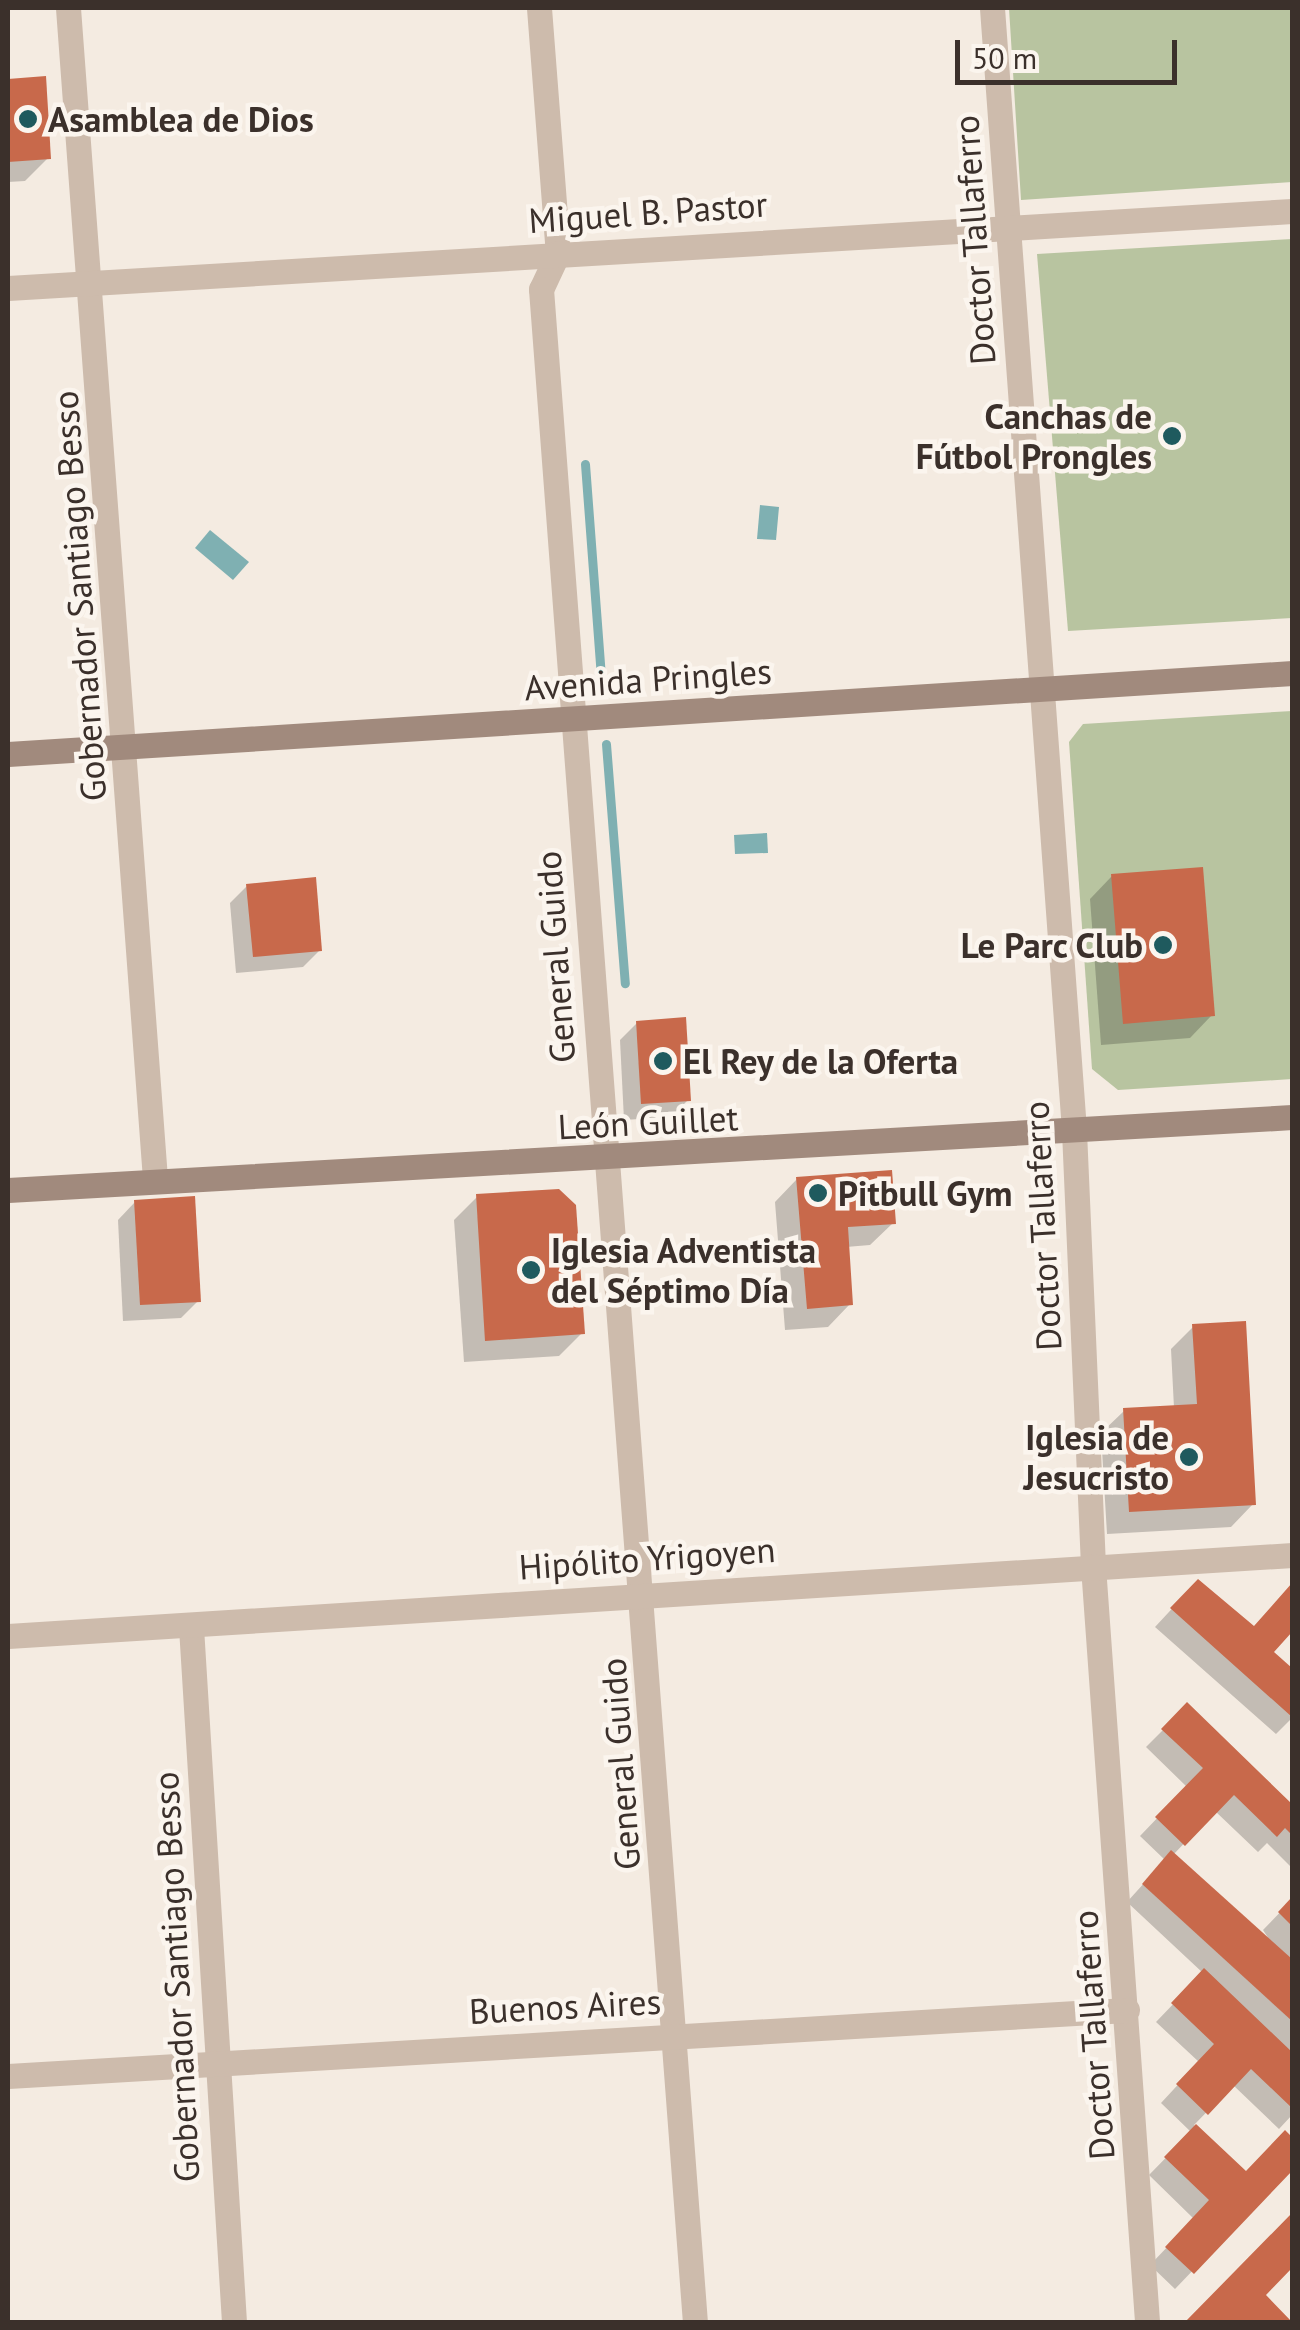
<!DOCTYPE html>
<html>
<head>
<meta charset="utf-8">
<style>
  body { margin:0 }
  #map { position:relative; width:1300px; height:2330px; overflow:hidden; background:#f4ebe1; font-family:"PT Sans",sans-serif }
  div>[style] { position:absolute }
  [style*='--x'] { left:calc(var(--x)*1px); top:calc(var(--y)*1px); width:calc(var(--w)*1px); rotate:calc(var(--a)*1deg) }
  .green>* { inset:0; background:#b8c4a0 }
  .water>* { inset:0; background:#7fb0b2 }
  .shadow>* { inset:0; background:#0003 }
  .stream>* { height:9px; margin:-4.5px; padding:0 4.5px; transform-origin:4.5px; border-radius:4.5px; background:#7fb0b2 }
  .building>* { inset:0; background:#c8694b }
  .street>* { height:25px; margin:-12.5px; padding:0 12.5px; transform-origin:12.5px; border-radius:12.5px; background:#cdbbac }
  .secondary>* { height:25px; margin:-12.5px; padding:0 12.5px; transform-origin:12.5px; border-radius:12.5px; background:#a18a7d }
  .dots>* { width:28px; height:28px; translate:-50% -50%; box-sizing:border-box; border:5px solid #fbf5ee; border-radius:50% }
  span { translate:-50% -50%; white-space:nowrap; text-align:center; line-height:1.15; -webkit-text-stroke:9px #fbf5ee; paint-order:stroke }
  .poi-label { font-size:35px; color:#3b302b; font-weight:700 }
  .left { translate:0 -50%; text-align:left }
  .right { translate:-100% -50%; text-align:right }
  .street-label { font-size:35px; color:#3b302b }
  .frame { position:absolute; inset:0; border:10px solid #3b302b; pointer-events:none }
  .scale { position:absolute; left:955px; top:40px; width:222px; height:45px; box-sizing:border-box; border:5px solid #3b302b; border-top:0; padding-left:12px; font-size:30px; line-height:35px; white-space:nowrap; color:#3b302b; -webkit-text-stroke:8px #fbf5ee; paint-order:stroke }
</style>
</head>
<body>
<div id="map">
  <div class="green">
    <div style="clip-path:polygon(1009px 8px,1292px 8px,1292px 182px,1021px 200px)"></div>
    <div style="clip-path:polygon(1292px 239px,1292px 618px,1068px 631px,1037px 254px)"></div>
    <div style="clip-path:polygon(1292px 711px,1292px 1079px,1118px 1090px,1092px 1069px,1069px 742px,1083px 724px)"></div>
  </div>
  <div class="water">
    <div style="clip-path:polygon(760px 505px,779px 507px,776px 540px,757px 539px)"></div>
    <div style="clip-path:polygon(210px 530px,249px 562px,233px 580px,195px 548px)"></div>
    <div style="clip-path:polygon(767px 833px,768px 853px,735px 854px,734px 835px)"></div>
  </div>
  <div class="shadow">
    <div style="clip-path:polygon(43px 79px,48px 158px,25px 181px,8px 182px,8px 81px)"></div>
    <div style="clip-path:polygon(1112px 876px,1212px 1015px,1190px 1038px,1101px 1045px,1090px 899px)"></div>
    <div style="clip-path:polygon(247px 886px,320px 950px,303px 967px,236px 973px,230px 903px)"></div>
    <div style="clip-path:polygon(637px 1023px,688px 1100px,671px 1117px,624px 1120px,620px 1040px)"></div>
    <div style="clip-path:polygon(797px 1179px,893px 1223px,870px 1245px,846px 1247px,850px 1304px,828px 1327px,785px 1330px,775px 1202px)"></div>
    <div style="clip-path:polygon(477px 1197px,582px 1333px,559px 1356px,464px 1362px,454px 1220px)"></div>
    <div style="clip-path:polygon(135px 1202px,198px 1301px,181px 1318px,123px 1321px,118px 1220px)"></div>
    <div style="clip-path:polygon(1193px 1327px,1253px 1504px,1231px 1527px,1107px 1534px,1101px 1433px,1124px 1411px,1174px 1408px,1171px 1349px)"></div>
    <div style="clip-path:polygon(1292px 1585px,1292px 1628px,1271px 1652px,1292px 1672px,1292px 1718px,1276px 1734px,1155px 1627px,1181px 1599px,1253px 1629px)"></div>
    <div style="clip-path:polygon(1187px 1706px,1292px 1807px,1292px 1868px,1267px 1843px,1258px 1852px,1215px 1811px,1173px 1855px,1275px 1948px,1263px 1930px,1292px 1900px,1292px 2115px,1279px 2129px,1233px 2085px,1194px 2125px,1246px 2174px,1285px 2134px,1292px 2141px,1292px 2167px,1175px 2289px,1150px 2265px,1194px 2219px,1149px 2175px,1191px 2132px,1161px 2103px,1199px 2062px,1156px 2022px,1203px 1973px,1127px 1902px,1165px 1860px,1140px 1836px,1187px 1787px,1146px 1747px)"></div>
    <div style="clip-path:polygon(1292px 2214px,1292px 2264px,1263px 2295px,1291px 2322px,1188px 2322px)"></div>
  </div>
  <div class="stream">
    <div style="--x:585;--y:464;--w:227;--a:85.7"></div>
    <div style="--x:606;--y:744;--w:240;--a:85.5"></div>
  </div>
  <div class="building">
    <div style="clip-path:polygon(46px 76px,51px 159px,8px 162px,8px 79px)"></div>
    <div style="clip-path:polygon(1203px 867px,1215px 1016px,1123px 1024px,1111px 874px)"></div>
    <div style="clip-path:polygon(316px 877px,322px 951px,253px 957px,246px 884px)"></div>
    <div style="clip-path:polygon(686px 1017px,691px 1101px,641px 1104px,636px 1021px)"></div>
    <div style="clip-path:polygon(892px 1170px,896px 1224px,848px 1227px,853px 1305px,807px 1309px,796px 1177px)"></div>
    <div style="clip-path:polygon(559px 1189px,576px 1205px,585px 1334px,485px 1341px,476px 1194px)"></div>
    <div style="clip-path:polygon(195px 1196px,201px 1302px,140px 1305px,134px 1200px)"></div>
    <div style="clip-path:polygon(1246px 1321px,1256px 1505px,1129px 1512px,1123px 1408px,1197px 1404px,1192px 1324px)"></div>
    <div style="clip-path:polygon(1198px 1579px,1254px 1626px,1292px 1583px,1292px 1632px,1274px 1652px,1292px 1668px,1292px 1717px,1170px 1608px)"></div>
    <div style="clip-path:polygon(1187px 1702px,1292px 1804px,1292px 1835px,1285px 1828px,1277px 1837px,1234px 1795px,1185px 1846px,1155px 1817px,1203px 1768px,1161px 1729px)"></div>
    <div style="clip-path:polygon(1171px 1850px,1292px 1959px,1292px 2021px,1142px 1884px)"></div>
    <div style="clip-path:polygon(1292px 1897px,1292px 1926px,1278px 1912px)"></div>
    <div style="clip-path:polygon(1204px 1968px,1292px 2052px,1292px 2108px,1251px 2069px,1208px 2115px,1176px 2084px,1214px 2044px,1171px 2003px)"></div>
    <div style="clip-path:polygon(1196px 2124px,1246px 2171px,1285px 2130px,1292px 2137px,1292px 2171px,1194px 2274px,1165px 2247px,1209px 2200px,1164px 2157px)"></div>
    <div style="clip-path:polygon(1292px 2213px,1292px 2268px,1266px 2295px,1292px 2322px,1185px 2322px)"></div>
  </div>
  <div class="street">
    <div style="--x:68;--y:8;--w:1175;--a:85.75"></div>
    <div style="--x:539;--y:8;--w:246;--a:85.6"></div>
    <div style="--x:558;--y:253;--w:40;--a:115"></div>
    <div style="--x:541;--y:289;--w:2039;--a:85.67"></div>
    <div style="--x:992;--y:8;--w:1126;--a:85.82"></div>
    <div style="--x:1074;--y:1131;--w:435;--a:87.5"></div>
    <div style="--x:1093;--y:1566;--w:758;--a:85.91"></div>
    <div style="--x:8;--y:288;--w:1286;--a:-3.43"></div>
    <div style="--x:191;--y:1627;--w:696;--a:86.46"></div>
    <div style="--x:8;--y:1636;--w:1287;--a:-3.61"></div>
    <div style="--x:8;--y:2076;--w:1121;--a:-3.38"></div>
  </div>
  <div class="secondary">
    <div style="--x:8;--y:754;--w:1287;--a:-3.61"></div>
    <div style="--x:8;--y:1190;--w:1286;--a:-3.25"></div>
  </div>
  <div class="dots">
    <div style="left:28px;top:119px;background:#1f5a5e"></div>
    <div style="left:1172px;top:436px;background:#1f5a5e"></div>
    <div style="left:1163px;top:945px;background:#1f5a5e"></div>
    <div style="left:663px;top:1061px;background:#1f5a5e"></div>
    <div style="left:818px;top:1193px;background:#1f5a5e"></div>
    <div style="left:531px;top:1270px;background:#1f5a5e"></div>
    <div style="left:1189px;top:1457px;background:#1f5a5e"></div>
  </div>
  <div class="poi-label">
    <span class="left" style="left:48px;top:119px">Asamblea de Dios</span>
    <span class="right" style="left:1152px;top:436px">Canchas de<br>Fútbol Prongles</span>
    <span class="right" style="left:1143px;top:945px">Le Parc Club</span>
    <span class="left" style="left:683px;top:1061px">El Rey de la Oferta</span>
    <span class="left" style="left:838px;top:1193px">Pitbull Gym</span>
    <span class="left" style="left:551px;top:1270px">Iglesia Adventista<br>del Séptimo Día</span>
    <span class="right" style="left:1169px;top:1457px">Iglesia de<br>Jesucristo</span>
  </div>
  <div class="street-label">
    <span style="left:648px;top:212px;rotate:-4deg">Miguel B. Pastor</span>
    <span style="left:974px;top:240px;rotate:-94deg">Doctor Tallaferro</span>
    <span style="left:79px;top:596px;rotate:-94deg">Gobernador Santiago Besso</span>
    <span style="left:648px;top:679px;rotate:-4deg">Avenida Pringles</span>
    <span style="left:555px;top:957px;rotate:-94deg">General Guido</span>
    <span style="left:648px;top:1122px;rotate:-3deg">León Guillet</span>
    <span style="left:1042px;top:1226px;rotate:-93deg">Doctor Tallaferro</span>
    <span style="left:647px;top:1558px;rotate:-4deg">Hipólito Yrigoyen</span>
    <span style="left:620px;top:1764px;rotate:-94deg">General Guido</span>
    <span style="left:176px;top:1977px;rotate:-93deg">Gobernador Santiago Besso</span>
    <span style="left:565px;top:2006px;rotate:-3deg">Buenos Aires</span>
    <span style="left:1093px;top:2035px;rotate:-94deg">Doctor Tallaferro</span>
  </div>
  <div class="frame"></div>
  <div class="scale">50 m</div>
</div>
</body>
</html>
